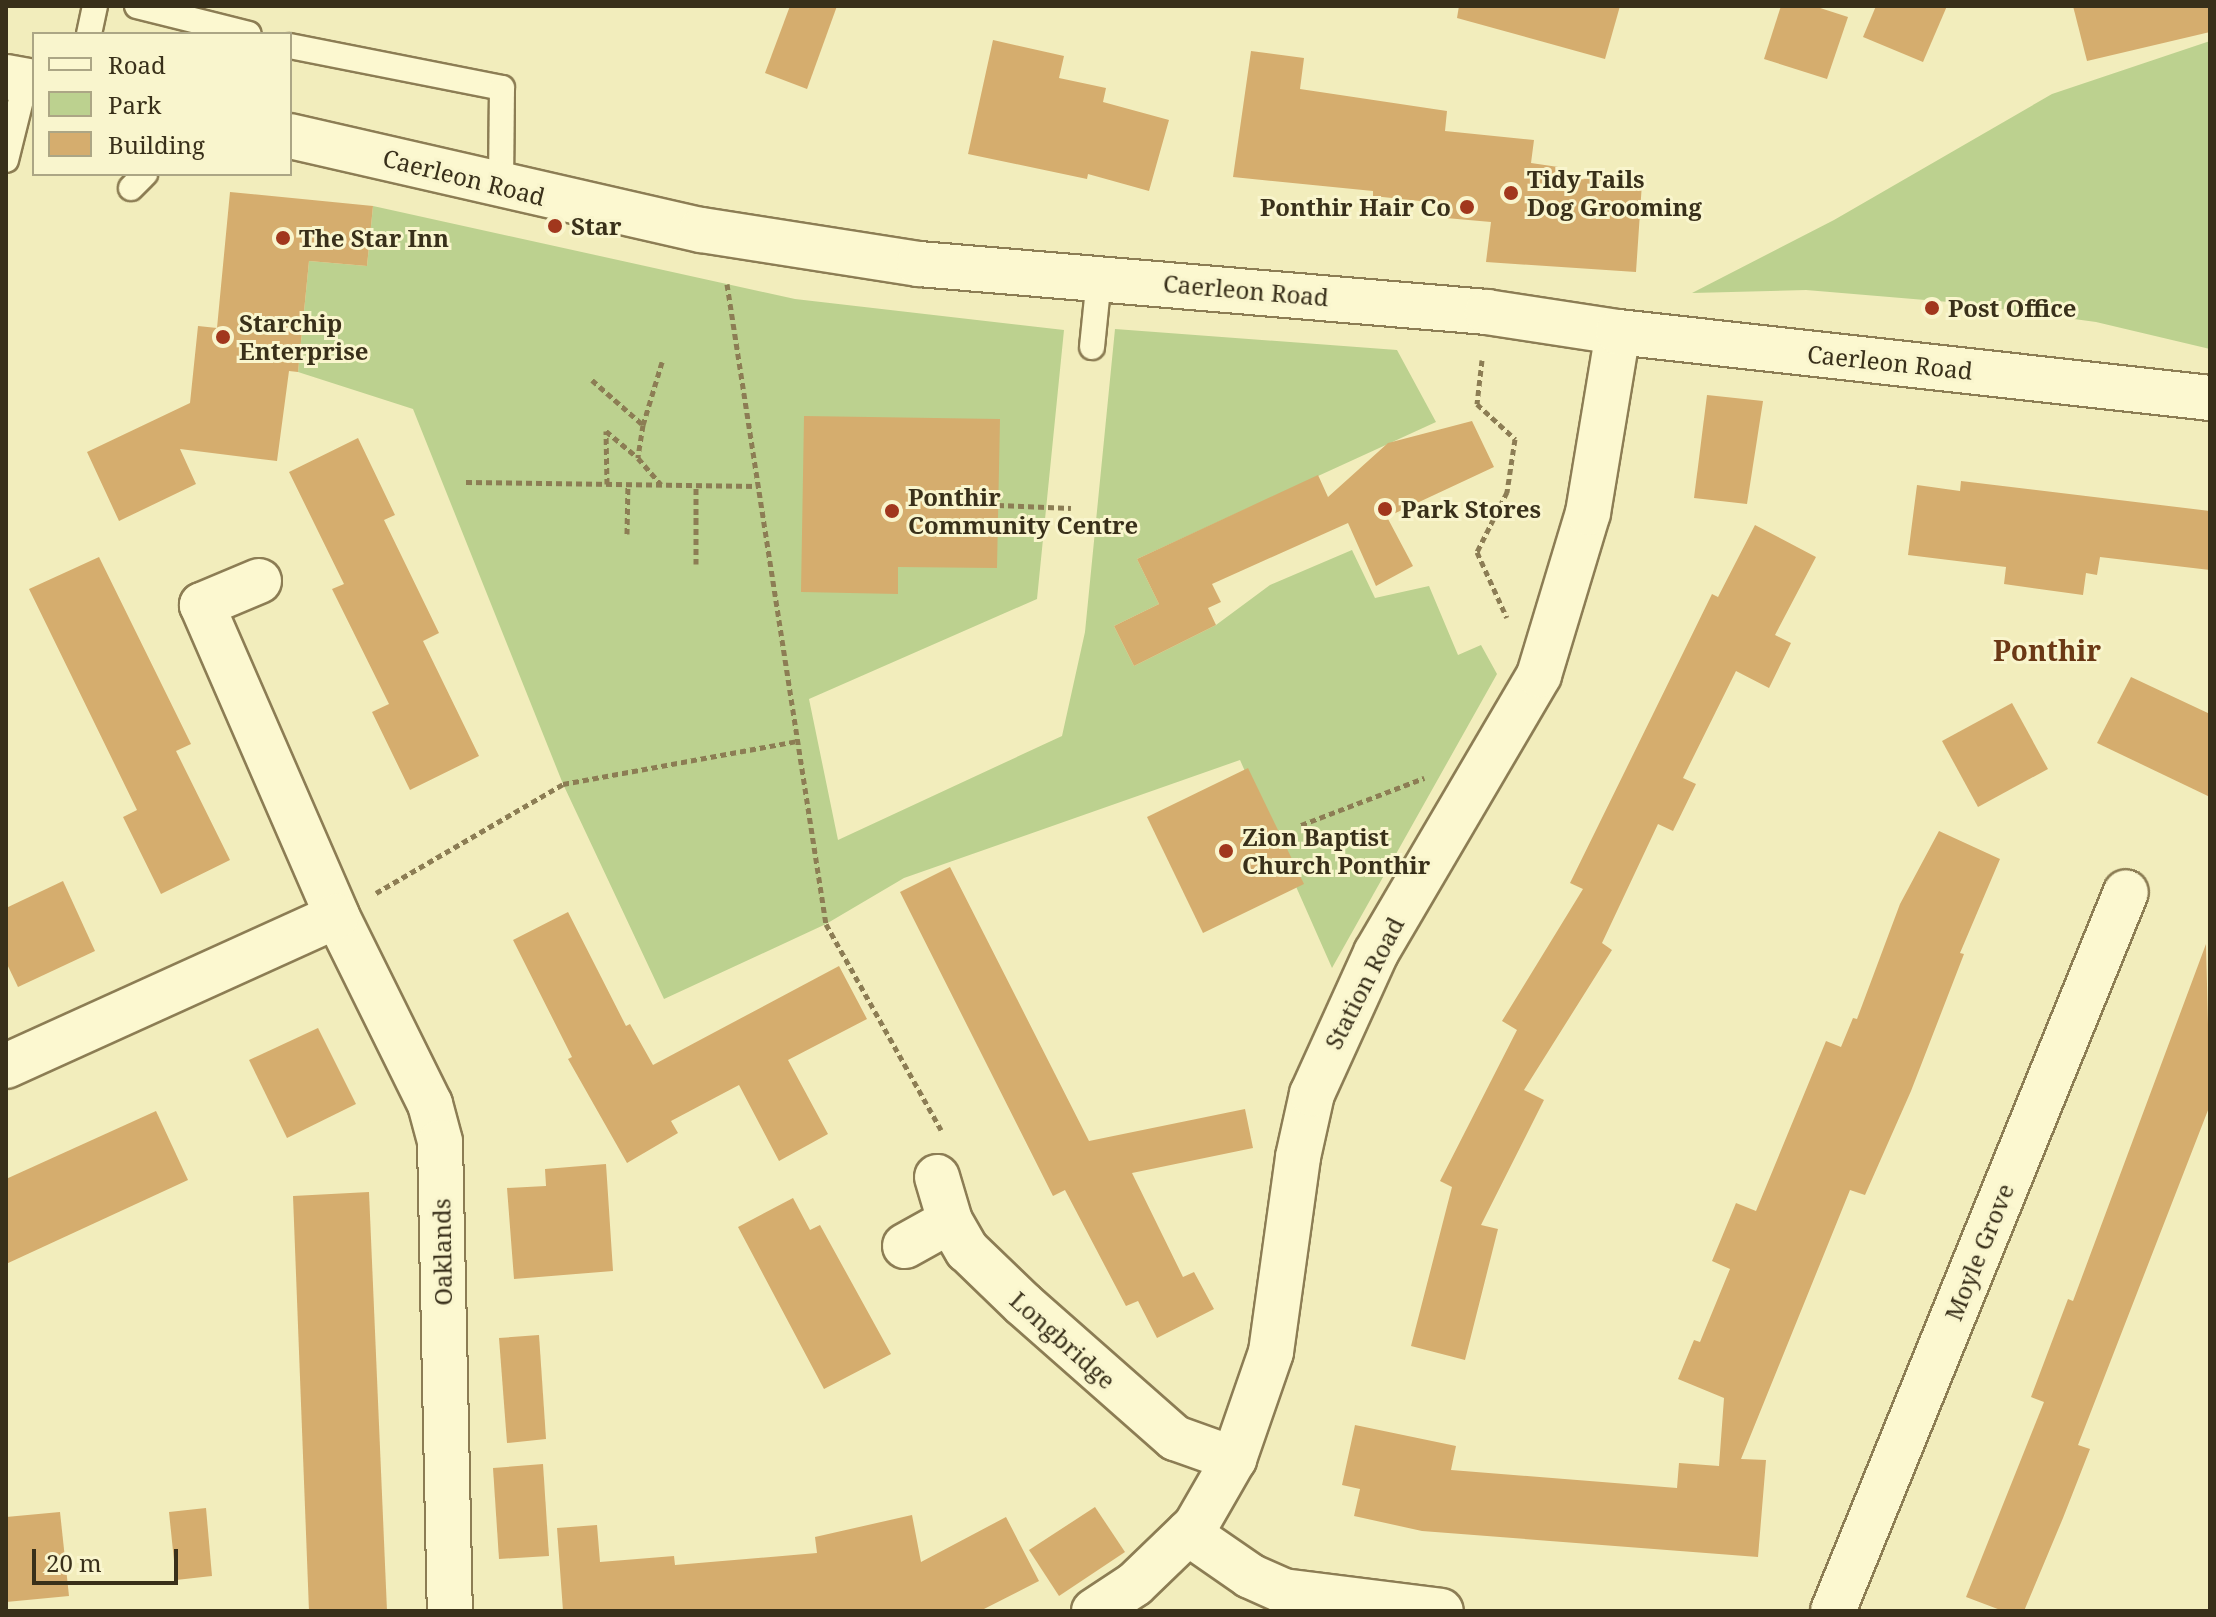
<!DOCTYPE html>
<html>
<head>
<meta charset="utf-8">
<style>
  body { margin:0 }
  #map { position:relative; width:2216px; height:1617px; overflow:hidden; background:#f2edbc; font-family:"Noto Serif",serif }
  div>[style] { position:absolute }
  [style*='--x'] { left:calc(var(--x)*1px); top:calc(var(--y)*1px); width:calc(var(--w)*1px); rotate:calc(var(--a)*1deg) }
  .green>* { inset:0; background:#bcd18f }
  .building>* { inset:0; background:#d5ad6e }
  .path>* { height:5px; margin-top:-2.5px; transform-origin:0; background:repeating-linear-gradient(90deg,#8c7d54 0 6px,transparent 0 10px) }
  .roads { filter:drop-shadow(2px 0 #8c7d54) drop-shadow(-2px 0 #8c7d54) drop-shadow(0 2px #8c7d54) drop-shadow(0 -2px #8c7d54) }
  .lane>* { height:24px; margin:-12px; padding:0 12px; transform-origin:12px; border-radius:12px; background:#fcf8d0 }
  .street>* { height:44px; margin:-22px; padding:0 22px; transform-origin:22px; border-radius:22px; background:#fcf8d0 }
  .secondary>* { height:44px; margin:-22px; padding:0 22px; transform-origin:22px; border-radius:22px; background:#fcf8d0 }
  .dots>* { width:22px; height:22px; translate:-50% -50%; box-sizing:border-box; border:4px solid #f9f5cd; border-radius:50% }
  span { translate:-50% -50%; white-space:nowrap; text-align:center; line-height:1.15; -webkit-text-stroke:6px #f9f5cd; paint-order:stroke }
  .street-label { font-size:24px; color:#39301a }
  .poi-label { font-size:24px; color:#39301a; font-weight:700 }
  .left { translate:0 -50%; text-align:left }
  .right { translate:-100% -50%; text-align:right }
  .quarter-label { font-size:28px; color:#6b3815; font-weight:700 }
  .frame { position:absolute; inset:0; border:8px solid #39301a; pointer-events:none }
  .legend { position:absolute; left:32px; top:32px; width:260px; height:144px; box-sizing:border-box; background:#f9f5cd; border:2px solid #aca685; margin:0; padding:10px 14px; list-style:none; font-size:24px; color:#39301a }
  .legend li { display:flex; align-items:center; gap:16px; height:40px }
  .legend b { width:40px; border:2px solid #aca685 }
  .scale { position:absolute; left:32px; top:1549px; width:146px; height:36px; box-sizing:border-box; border:4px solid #39301a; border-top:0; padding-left:10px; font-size:24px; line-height:28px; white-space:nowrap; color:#39301a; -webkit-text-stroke:6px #f9f5cd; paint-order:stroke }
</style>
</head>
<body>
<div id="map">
  <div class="green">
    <div style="clip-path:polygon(2210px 41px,2210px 349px,2096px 322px,1949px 302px,1806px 290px,1692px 293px,1834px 220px,2052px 94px)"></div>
    <div style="clip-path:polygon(373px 206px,795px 299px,1064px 330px,1037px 599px,809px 699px,838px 840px,1062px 736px,1085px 632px,1115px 329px,1397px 350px,1436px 422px,1137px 559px,1159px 604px,1114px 626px,1134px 666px,1216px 625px,1270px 585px,1352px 550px,1375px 598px,1429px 586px,1458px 655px,1481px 645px,1497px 674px,1332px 968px,1240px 760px,904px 878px,826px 924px,664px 999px,563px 784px,413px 409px,298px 372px,309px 261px,367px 266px)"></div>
  </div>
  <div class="building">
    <div style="clip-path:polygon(790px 6px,837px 6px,807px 89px,765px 73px)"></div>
    <div style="clip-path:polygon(1459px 6px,1620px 6px,1605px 59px,1457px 18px)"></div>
    <div style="clip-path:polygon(1781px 6px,1814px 6px,1848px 17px,1827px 79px,1764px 59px)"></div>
    <div style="clip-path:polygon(1876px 6px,1947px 6px,1923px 62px,1863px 37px)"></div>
    <div style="clip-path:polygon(2073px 6px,2210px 6px,2210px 32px,2087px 61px)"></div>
    <div style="clip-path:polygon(993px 40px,1064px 56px,1059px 78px,1106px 88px,1103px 102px,1169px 120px,1149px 191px,1088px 174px,1087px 179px,968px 154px)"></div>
    <div style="clip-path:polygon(1251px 51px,1304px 58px,1300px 89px,1447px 111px,1445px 131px,1534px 140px,1531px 163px,1565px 168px,1564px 177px,1642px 183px,1636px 272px,1486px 262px,1491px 222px,1446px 218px,1448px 204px,1373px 196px,1373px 191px,1233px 177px)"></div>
    <div style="clip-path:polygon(230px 192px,373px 206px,367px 266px,309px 261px,298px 372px,289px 371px,277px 461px,180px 449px,196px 484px,119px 521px,87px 452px,190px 403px,198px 326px,217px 328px)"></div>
    <div style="clip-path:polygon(1707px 395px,1763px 401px,1747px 504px,1694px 498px)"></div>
    <div style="clip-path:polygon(804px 416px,1000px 419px,997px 568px,898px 567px,898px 594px,801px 592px)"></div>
    <div style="clip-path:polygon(1472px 421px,1494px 467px,1387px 517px,1413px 566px,1376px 586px,1348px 523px,1212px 584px,1221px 602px,1208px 608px,1216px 625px,1134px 666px,1114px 626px,1159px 604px,1137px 559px,1318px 475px,1328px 497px,1388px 443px)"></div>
    <div style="clip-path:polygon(358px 438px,395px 515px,384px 520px,439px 633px,423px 641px,479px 756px,410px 790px,372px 712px,389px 704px,332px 589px,344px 584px,289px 472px)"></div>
    <div style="clip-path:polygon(1961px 481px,2210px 511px,2210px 570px,2100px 557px,2097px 575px,2086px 573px,2083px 595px,2004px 584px,2006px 567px,1908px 555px,1917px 485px,1960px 491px)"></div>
    <div style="clip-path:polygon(1755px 525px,1816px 557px,1775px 635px,1791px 643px,1769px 688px,1736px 671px,1683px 778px,1696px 784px,1673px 831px,1658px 824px,1602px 943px,1612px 950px,1524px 1090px,1544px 1100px,1481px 1225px,1498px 1229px,1465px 1360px,1411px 1346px,1452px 1187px,1440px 1181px,1517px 1030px,1502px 1021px,1583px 889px,1570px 883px,1712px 594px,1718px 597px)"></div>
    <div style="clip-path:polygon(99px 557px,191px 744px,176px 751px,230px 860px,161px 894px,123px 817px,137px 810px,29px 589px)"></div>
    <div style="clip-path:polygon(2131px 677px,2210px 714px,2210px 797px,2097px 743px)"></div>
    <div style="clip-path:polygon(2012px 703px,2048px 769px,1978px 807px,1942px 741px)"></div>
    <div style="clip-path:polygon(1248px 768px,1304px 884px,1203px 933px,1147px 817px)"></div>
    <div style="clip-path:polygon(1939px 831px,2000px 859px,1960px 953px,1964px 954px,1911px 1091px,1865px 1195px,1850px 1190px,1741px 1459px,1766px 1460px,1758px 1557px,1422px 1531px,1354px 1516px,1360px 1489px,1342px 1485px,1355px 1425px,1456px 1446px,1451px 1470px,1677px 1488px,1679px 1463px,1719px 1466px,1724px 1398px,1678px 1379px,1694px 1340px,1700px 1342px,1730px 1269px,1712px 1261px,1736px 1203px,1756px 1211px,1826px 1041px,1841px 1047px,1853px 1018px,1857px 1019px,1900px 904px)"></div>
    <div style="clip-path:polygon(950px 867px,1089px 1141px,1245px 1109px,1253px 1148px,1132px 1173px,1183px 1277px,1194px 1272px,1214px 1309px,1157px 1338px,1138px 1301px,1126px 1306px,1065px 1190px,1053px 1196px,900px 892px)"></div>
    <div style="clip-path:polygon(63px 881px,95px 951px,18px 987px,6px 962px,6px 908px)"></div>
    <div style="clip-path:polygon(568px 912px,626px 1026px,630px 1024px,653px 1065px,839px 966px,867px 1019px,788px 1060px,828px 1134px,779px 1161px,739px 1085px,671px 1121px,678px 1133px,627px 1163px,568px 1059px,572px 1057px,513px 940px)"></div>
    <div style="clip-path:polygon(2206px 944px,2210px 1105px,2078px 1445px,2090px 1449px,2063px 1518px,2024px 1611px,2003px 1611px,1966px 1597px,2044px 1402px,2031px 1397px,2068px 1299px,2073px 1301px)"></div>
    <div style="clip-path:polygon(318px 1028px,356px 1104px,287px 1138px,249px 1060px)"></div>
    <div style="clip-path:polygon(156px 1111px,188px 1180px,6px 1264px,6px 1179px)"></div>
    <div style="clip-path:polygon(606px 1164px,613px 1271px,514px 1279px,507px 1188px,546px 1186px,545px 1169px)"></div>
    <div style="clip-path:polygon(369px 1192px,387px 1611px,309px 1611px,293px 1196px)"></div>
    <div style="clip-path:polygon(793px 1198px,810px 1230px,820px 1225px,891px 1354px,824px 1389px,738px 1227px)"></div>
    <div style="clip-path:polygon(539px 1335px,546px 1439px,507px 1443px,499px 1338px)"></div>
    <div style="clip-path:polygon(543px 1464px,549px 1556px,499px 1559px,493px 1468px)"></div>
    <div style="clip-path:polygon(1095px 1507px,1125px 1552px,1059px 1596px,1029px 1550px)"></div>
    <div style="clip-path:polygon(206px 1508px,212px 1576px,176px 1580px,169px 1512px)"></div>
    <div style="clip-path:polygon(60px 1512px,69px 1596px,6px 1602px,6px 1517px)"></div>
    <div style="clip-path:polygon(912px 1515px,921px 1562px,1006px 1517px,1039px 1581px,980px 1611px,563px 1611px,557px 1528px,597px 1525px,600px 1562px,674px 1556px,675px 1565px,817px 1553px,815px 1537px)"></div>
  </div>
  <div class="path">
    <div style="--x:727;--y:284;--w:648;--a:81.21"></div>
    <div style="--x:826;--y:924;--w:236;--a:60.8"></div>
    <div style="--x:1482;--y:360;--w:44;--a:96.5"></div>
    <div style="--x:1477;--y:404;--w:52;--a:42.6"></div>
    <div style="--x:1515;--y:439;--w:54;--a:98.6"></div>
    <div style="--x:1507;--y:492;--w:67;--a:116.6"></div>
    <div style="--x:1477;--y:552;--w:72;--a:65.6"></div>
    <div style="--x:592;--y:380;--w:68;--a:41.4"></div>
    <div style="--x:643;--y:425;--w:33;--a:99"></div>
    <div style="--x:638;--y:458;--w:35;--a:49"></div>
    <div style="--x:643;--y:425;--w:66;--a:-73.2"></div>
    <div style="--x:466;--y:482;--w:292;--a:0.8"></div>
    <div style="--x:607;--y:484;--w:53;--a:-91.1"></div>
    <div style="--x:606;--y:431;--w:40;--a:40"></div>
    <div style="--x:998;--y:505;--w:73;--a:2.4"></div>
    <div style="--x:627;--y:534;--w:50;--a:-88.9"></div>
    <div style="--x:696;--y:564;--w:79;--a:-90"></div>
    <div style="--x:1301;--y:825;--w:132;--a:-20.9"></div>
    <div style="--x:376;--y:893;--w:216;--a:-30.2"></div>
    <div style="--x:563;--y:784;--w:239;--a:-10.4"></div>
  </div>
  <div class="roads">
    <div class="lane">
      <div style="--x:137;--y:6;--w:115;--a:14"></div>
      <div style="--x:89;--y:34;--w:29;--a:-78"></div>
      <div style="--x:290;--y:46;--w:216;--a:11.2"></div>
      <div style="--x:502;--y:88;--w:99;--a:90.6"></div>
      <div style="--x:6;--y:160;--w:82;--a:-76"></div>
      <div style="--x:131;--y:188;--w:20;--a:-45"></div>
      <div style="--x:1092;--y:347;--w:69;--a:-84.2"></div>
    </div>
    <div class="street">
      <div style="--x:259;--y:581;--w:62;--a:157.2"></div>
      <div style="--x:202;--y:605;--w:339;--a:66.5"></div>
      <div style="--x:337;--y:916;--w:210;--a:63.7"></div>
      <div style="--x:430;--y:1104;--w:39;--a:75"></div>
      <div style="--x:440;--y:1142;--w:469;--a:88.8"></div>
      <div style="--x:6;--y:1066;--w:363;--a:-24.4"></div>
      <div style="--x:937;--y:1177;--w:46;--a:73.5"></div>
      <div style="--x:950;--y:1221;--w:34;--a:60"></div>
      <div style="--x:967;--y:1250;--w:78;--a:44"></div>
      <div style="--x:1023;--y:1304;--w:203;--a:41.4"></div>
      <div style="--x:1175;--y:1438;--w:63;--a:19.6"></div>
      <div style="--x:905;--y:1246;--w:51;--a:-29.1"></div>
      <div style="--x:1188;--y:1533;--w:75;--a:34.7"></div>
      <div style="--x:1250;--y:1576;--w:36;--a:24"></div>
      <div style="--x:1283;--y:1591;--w:159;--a:7.2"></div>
      <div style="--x:1094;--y:1611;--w:49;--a:-33.4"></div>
      <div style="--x:1135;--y:1584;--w:85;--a:-44"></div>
      <div style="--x:1196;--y:1525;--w:76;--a:-60.1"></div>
      <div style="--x:1234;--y:1459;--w:113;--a:-70.9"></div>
      <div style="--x:1271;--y:1352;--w:197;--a:-82.1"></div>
      <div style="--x:1298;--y:1157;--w:65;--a:-77.5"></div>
      <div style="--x:1312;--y:1094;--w:155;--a:-65.6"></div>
      <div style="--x:1376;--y:953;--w:322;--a:-59.6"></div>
      <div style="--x:1539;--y:675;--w:169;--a:-73.2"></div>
      <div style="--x:1588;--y:513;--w:183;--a:-80.6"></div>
      <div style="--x:1833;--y:1611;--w:776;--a:-67.83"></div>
    </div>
    <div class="secondary">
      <div style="--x:6;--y:77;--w:28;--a:10"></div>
      <div style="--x:290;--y:136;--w:422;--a:12.9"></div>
      <div style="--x:701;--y:230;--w:221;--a:8.9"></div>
      <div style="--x:919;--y:264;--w:570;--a:4.83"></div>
      <div style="--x:1487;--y:312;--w:133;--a:8.7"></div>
      <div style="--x:1618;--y:332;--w:596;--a:6.36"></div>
    </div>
  </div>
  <div class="dots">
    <div style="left:1511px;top:193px;background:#a1371d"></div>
    <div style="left:1467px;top:207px;background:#a1371d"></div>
    <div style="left:555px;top:226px;background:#a1371d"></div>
    <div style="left:283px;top:238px;background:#a1371d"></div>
    <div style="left:1932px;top:308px;background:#a1371d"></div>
    <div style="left:223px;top:337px;background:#a1371d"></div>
    <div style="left:1385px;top:509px;background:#a1371d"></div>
    <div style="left:892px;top:511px;background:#a1371d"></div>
    <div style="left:1226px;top:851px;background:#a1371d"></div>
  </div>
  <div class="street-label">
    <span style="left:464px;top:177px;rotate:14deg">Caerleon Road</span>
    <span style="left:1246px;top:290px;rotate:5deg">Caerleon Road</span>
    <span style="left:1890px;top:362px;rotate:6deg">Caerleon Road</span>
    <span style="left:1364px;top:983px;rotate:-63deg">Station Road</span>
    <span style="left:442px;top:1252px;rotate:-91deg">Oaklands</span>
    <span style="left:1979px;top:1252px;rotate:-68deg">Moyle Grove</span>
    <span style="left:1063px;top:1340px;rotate:42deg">Longbridge</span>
  </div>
  <div class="poi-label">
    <span class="left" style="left:1527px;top:193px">Tidy Tails<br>Dog Grooming</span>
    <span class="right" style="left:1451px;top:207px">Ponthir Hair Co</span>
    <span class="left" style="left:571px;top:226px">Star</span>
    <span class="left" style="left:299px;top:238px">The Star Inn</span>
    <span class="left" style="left:1948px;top:308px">Post Office</span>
    <span class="left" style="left:239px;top:337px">Starchip<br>Enterprise</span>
    <span class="left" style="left:908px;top:511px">Ponthir<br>Community Centre</span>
    <span class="left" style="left:1401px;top:509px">Park Stores</span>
    <span class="left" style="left:1242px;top:851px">Zion Baptist<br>Church Ponthir</span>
  </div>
  <div class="quarter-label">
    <span style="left:2047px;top:650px">Ponthir</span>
  </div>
  <div class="frame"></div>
  <ul class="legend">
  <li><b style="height:10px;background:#fcf8d0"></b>Road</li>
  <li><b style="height:22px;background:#bcd18f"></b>Park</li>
  <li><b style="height:22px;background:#d5ad6e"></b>Building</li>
  </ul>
  <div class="scale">20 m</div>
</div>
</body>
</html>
